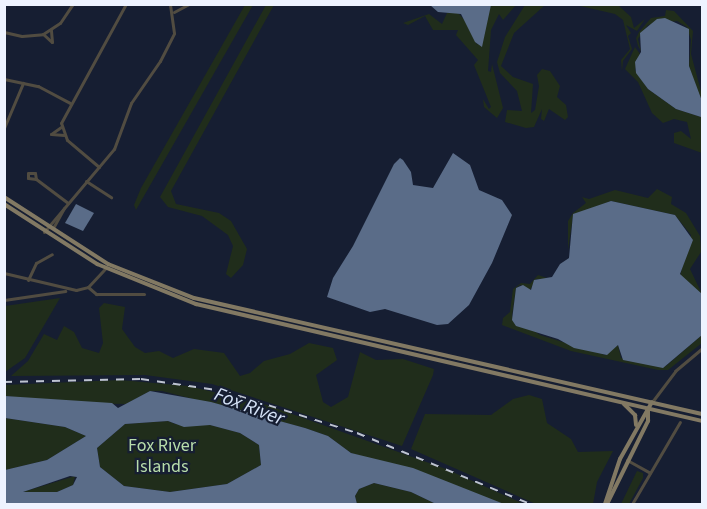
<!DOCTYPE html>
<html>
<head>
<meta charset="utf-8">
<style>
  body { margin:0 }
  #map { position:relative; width:707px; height:509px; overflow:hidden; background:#161e32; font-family:"Source Sans 3",sans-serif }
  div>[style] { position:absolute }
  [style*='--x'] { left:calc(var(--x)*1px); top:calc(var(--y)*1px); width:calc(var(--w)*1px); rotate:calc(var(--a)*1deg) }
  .green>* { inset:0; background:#202d1b }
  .water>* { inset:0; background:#5a6c88 }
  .minor>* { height:3px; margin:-1.5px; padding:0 1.5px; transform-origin:1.5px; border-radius:1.5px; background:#514c41 }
  .major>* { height:4px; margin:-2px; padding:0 2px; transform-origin:2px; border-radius:2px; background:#827963 }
  .rail>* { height:1.5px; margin-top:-0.75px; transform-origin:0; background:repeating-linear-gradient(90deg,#bdc3d0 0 8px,transparent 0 16px) }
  span { translate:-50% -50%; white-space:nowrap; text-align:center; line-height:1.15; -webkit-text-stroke:4.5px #161e32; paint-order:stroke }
  .park-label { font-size:18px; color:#b8ddab }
  .water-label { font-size:20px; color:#d5e2f7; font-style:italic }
  .frame { position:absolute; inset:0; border:6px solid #eef3ff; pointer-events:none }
</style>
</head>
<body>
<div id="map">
  <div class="green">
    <div style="clip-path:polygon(245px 5px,253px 5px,136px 210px,134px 205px,141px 188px)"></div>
    <div style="clip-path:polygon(266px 5px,274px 5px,171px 191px,176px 204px,219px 213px,231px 221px,247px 249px,243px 265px,231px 278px,226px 274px,233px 246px,228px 235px,202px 216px,168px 207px,160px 197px)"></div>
    <div style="clip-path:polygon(491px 5px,516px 5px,503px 20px,499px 14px,491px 30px,488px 71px,491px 72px,492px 64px,503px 108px,497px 118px,484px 107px,483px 99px,489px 109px,491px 107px,474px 65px,478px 60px,456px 35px,458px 30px,433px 30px,425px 16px,408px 25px,403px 23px,429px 14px,442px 24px,447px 13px,458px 13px,472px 28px,477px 45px)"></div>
    <div style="clip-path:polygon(525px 5px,545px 5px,514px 33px,501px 66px,513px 77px,533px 84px,531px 113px,535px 110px,539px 86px,537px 75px,542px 69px,550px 71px,560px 86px,557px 97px,566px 105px,568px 117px,565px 120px,549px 109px,544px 121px,541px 119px,542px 109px,534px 127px,526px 128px,505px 122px,507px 110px,522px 111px,517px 91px,500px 73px,497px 62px,505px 37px)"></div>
    <div style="clip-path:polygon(576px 5px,619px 6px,631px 17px,634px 28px,645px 19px,637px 31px,626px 25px,631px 33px,628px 36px,632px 49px,623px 61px,622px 71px,621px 60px,630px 49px,623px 20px,615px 14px)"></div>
    <div style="clip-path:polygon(666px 10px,674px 11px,693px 31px,691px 54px,702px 95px,702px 106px,689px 66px,691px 40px,687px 27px,677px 21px,648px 25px,638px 39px,641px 51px,638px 46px,636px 38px,639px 32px,651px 18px,665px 16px)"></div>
    <div style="clip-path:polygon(635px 47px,640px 54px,635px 70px,648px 89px,676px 109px,701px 117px,702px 153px,674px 143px,674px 133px,681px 131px,691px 139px,687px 122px,674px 119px,663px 123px,652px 113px,638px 82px,625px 69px)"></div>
    <div style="clip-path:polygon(657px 189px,672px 197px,671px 204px,686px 213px,700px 236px,701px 252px,690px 269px,702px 294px,680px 276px,691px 235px,675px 215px,611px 201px,573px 216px,568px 250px,568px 221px,573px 213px,586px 203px,582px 197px,589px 199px,615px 190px,648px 198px)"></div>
    <div style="clip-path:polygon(538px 275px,550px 279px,536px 279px,530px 290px,520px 285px,516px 288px,512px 316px,540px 335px,605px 355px,618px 345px,621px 358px,666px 366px,702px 335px,702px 343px,668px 370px,658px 370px,571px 351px,502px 325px,503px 318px,510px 312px,513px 289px,521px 283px,530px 284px)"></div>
    <div style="clip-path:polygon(60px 298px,25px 358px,5px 372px,5px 306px)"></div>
    <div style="clip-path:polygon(104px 303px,125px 307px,122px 329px,135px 347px,145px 353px,159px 351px,173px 358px,194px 349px,224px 353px,240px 376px,250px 373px,264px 361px,290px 354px,309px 343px,333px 348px,337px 360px,316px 375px,323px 402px,331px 407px,348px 397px,360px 352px,376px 360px,403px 359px,434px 369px,433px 375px,402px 446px,212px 384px,145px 375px,11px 376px,28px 361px,44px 334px,57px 340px,64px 326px,74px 332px,82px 348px,99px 353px,103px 343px,99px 308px)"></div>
    <div style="clip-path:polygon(120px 380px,188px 386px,264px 404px,446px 469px,524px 504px,504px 504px,351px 453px,328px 436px,305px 428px,162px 391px,150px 391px,126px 404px,72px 403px,5px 396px,4px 385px)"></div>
    <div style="clip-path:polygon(529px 395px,542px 399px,547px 423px,571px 439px,578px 452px,613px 451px,597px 482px,593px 504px,536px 504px,411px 449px,425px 414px,491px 415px,513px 399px)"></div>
    <div style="clip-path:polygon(5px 418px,65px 427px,86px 436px,47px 460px,5px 470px)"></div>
    <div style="clip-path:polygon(168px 421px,175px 424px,210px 425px,240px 433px,259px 445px,261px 465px,227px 484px,170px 492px,124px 486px,100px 467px,97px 448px,125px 424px)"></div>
    <div style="clip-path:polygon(637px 471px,643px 473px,643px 478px,629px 504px,621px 504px)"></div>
    <div style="clip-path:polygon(75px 476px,73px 485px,57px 492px,23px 492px)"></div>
    <div style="clip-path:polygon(374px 483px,411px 492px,436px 504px,357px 504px,355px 496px,359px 489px)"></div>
  </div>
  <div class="water">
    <div style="clip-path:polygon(430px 5px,491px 5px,482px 47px,475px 42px,461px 14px,438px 12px)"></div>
    <div style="clip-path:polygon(665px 18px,689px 29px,689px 66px,702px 101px,702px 126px,701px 117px,676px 109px,648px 89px,636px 73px,635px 62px,641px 52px,640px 33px,657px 19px)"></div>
    <div style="clip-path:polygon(453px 153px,470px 165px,479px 190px,502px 200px,512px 215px,492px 263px,469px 305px,448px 324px,437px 325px,385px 309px,370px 312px,327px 297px,333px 278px,353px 246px,394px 164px,400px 158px,403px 160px,411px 172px,413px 185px,433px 188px)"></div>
    <div style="clip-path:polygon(611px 201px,675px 215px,693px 240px,680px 274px,702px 294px,702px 335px,663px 368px,623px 360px,618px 345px,607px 355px,574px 348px,558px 339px,516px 326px,512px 320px,516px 288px,523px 285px,531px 290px,534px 280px,552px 277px,560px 264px,569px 258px,573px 214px)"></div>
    <div style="clip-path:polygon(76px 204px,94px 213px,83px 231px,65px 223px)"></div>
    <div style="clip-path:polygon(evenodd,150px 391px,211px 402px,305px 428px,328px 436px,351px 453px,413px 468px,504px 504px,436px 504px,411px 492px,374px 483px,359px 489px,355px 496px,357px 504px,5px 504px,5px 470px,47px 460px,86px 436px,65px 427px,5px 418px,5px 396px,112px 403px,118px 408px,150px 391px,168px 421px,184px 427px,210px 425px,240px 433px,259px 445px,261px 465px,227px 484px,170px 492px,124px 486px,100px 467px,97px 448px,125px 424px,168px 421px,150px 391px,70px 476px,77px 477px,73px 485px,57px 492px,23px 492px,70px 476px)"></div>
  </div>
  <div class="minor">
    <div style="--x:174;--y:12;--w:17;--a:-28"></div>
    <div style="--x:4;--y:32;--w:18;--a:13"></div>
    <div style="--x:22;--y:36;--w:21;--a:-5"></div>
    <div style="--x:43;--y:34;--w:20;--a:-33"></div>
    <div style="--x:60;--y:23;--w:23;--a:-56"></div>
    <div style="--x:43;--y:34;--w:12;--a:42"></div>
    <div style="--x:52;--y:42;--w:12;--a:-95"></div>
    <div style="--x:4;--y:79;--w:35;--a:12"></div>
    <div style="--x:38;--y:86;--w:36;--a:28"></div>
    <div style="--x:61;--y:127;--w:12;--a:145"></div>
    <div style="--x:51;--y:134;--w:13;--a:4"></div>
    <div style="--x:4;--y:128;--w:49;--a:-67.1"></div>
    <div style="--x:99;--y:167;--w:42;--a:-139.8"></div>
    <div style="--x:67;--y:140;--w:18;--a:-109"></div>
    <div style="--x:61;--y:123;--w:136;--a:-61.4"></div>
    <div style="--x:36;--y:179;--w:8;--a:-173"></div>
    <div style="--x:28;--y:178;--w:5;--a:-90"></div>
    <div style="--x:28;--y:173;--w:7;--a:0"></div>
    <div style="--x:35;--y:173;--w:6;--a:81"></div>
    <div style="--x:36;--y:179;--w:40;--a:37"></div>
    <div style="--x:86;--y:181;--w:30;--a:33"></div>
    <div style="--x:53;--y:228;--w:23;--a:-61"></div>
    <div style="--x:44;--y:232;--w:109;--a:-49.9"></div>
    <div style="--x:114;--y:149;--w:49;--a:-69.7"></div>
    <div style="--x:131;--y:103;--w:51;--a:-55.4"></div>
    <div style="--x:160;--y:61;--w:31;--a:-63"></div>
    <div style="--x:174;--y:33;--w:29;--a:-98"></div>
    <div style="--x:4;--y:273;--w:74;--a:13.3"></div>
    <div style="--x:76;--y:290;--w:12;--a:-14"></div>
    <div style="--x:88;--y:287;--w:26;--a:-47"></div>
    <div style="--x:28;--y:280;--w:19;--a:-65"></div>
    <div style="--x:36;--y:263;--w:18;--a:-29"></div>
    <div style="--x:88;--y:287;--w:11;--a:41"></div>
    <div style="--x:96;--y:294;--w:48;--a:0"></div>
    <div style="--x:4;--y:300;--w:62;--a:-8.4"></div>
    <div style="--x:652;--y:402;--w:39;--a:-53"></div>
    <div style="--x:675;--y:371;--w:35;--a:-40"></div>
    <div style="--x:627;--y:460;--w:26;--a:29"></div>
    <div style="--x:632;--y:504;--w:95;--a:-59.7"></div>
  </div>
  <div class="major">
    <div style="--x:4;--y:197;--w:124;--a:32.8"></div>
    <div style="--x:108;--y:264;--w:92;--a:21.6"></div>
    <div style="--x:194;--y:298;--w:521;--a:12.86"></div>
    <div style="--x:4;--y:204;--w:111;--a:32.8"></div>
    <div style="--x:97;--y:264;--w:107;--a:22"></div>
    <div style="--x:196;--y:304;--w:519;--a:13.02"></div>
    <div style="--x:624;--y:404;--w:16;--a:45"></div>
    <div style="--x:635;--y:415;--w:10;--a:84"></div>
    <div style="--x:605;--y:504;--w:47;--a:-71.6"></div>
    <div style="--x:620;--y:459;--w:65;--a:-60.7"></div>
    <div style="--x:607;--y:504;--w:93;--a:-63.7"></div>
    <div style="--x:648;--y:421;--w:11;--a:-90"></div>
  </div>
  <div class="rail">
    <div style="--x:4;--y:382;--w:137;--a:-1.3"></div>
    <div style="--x:141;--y:379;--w:83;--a:8.3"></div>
    <div style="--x:223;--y:391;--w:140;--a:17.4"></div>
    <div style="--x:357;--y:433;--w:187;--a:22.3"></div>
  </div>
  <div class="park-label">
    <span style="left:162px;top:457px">Fox River<br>Islands</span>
  </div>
  <div class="water-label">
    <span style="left:249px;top:407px;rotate:21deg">Fox River</span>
  </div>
  <div class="frame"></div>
</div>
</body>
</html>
